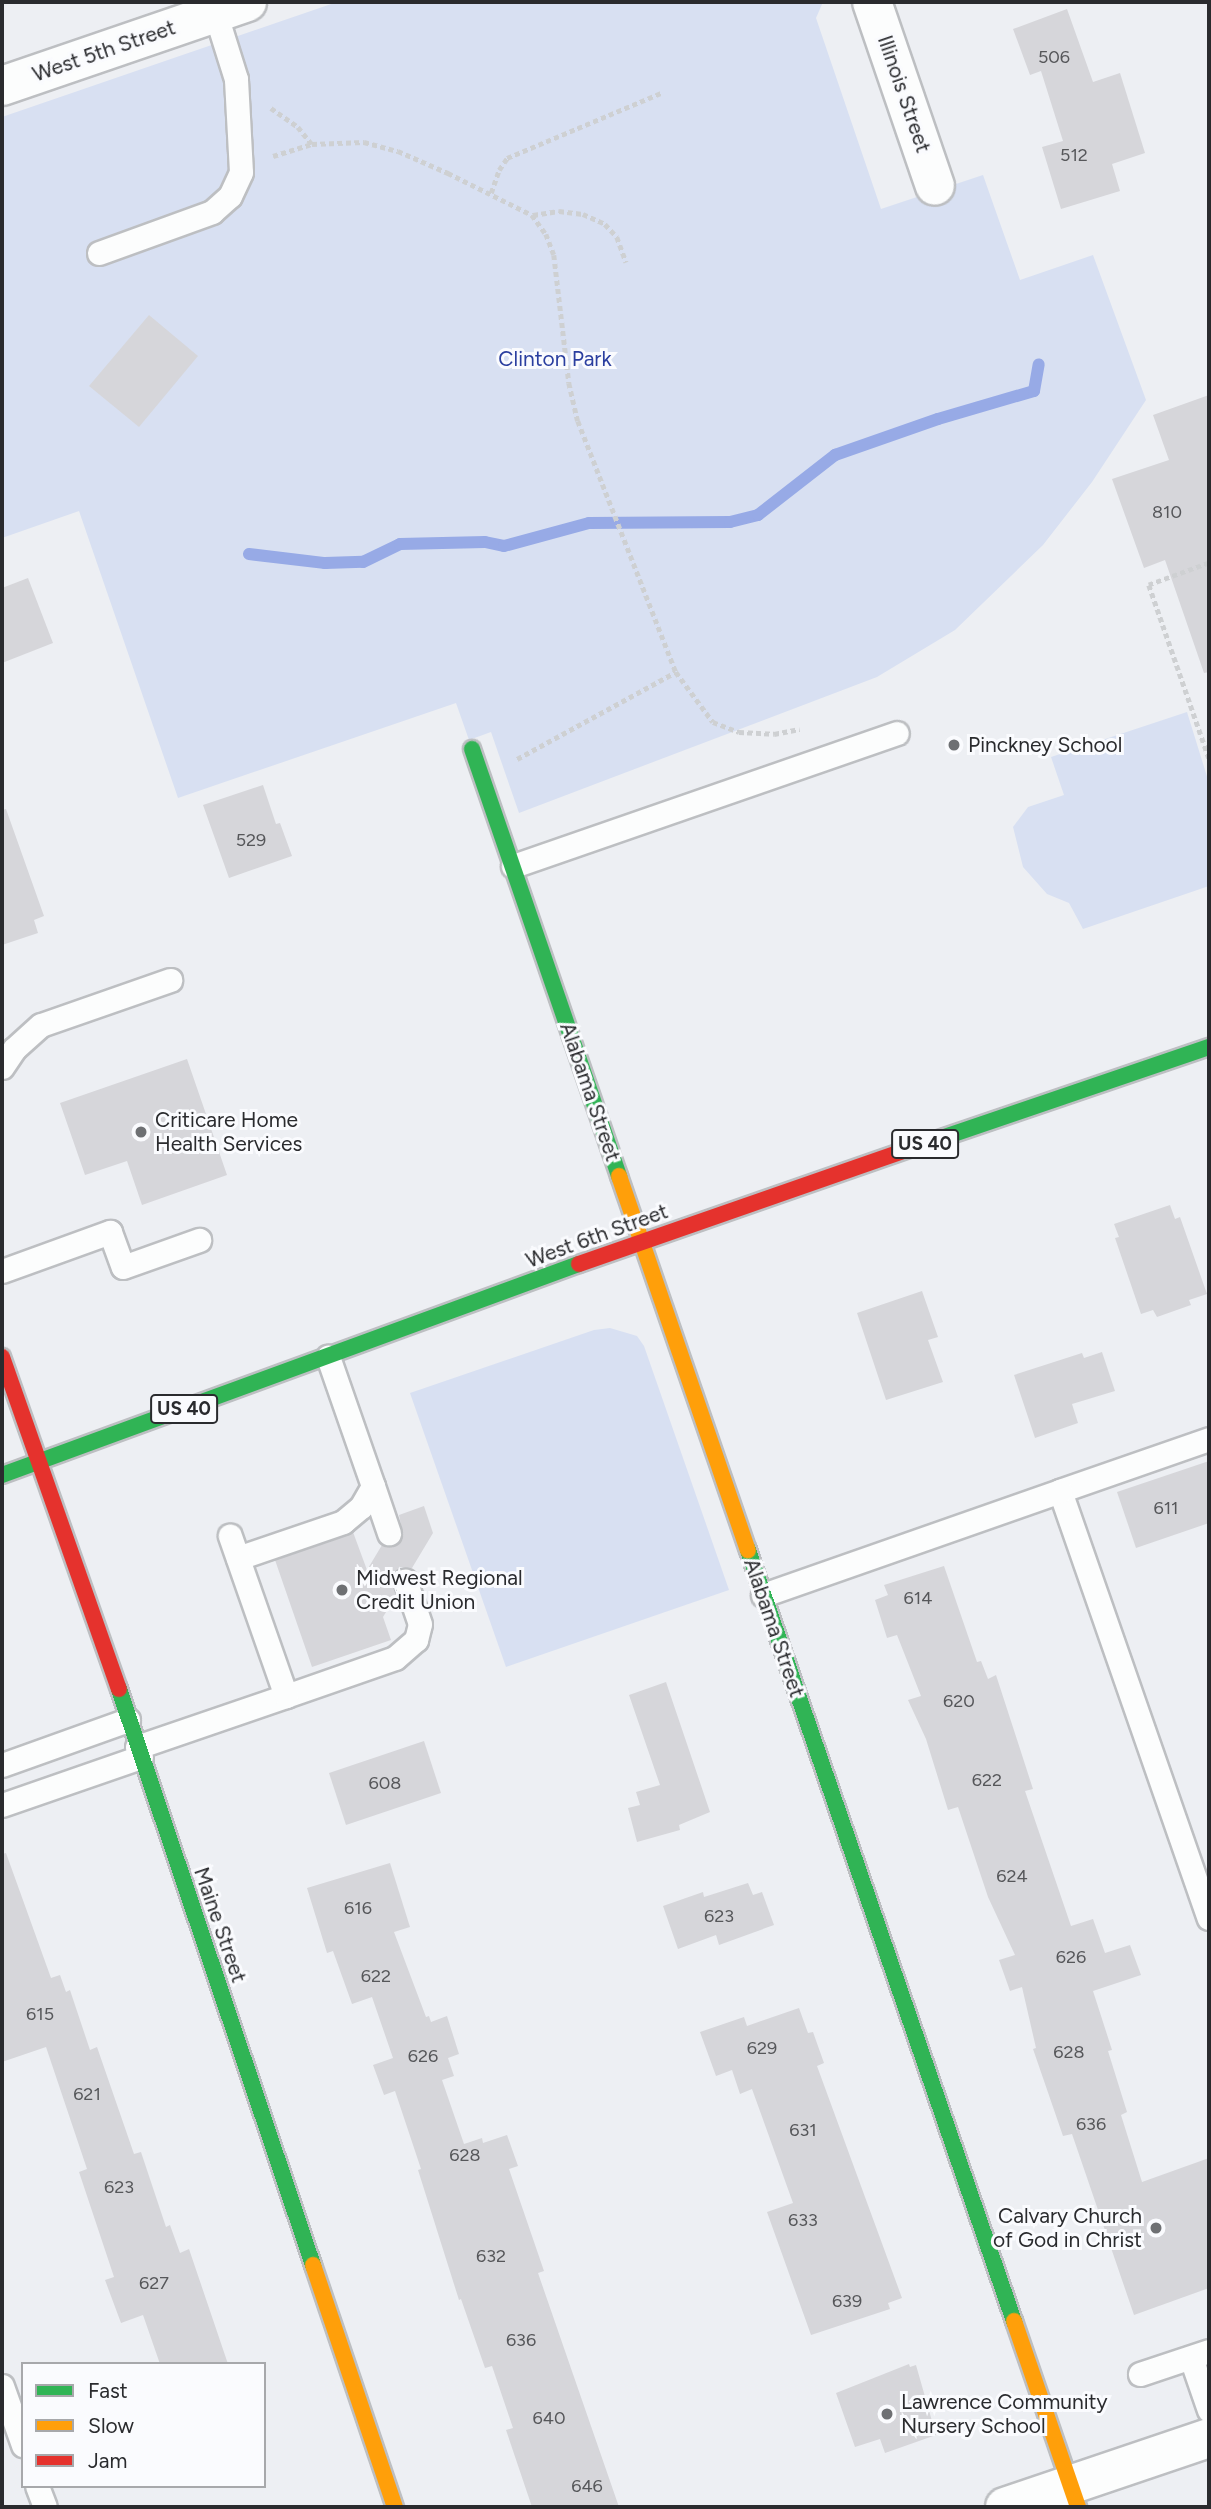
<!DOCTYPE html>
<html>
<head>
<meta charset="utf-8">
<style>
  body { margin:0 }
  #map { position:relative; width:1211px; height:2509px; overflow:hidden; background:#edeff3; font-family:Figtree,sans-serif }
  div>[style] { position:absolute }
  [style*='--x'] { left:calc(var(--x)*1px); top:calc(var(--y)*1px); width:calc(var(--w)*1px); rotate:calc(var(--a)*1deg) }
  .green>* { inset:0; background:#d8e0f2 }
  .stream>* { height:12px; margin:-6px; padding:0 6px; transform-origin:6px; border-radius:6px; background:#97aae6 }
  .building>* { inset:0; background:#d6d6da }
  .path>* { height:4.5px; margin-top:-2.25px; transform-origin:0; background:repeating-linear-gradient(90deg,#ced0d2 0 5px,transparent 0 8.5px) }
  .roads { filter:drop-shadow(2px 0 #bdbfc2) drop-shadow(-2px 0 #bdbfc2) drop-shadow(0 2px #bdbfc2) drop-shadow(0 -2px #bdbfc2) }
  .lane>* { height:23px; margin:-11.5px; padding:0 11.5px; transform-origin:11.5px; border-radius:11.5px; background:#fcfdfd }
  .street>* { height:38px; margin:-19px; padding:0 19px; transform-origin:19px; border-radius:19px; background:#fcfdfd }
  .fast>* { height:16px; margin:-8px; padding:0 8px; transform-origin:8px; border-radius:8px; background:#30b455 }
  .slow>* { height:16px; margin:-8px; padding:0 8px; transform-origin:8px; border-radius:8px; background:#ff9f0a }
  .jam>* { height:16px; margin:-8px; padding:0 8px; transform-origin:8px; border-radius:8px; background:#e5322d }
  .dots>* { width:19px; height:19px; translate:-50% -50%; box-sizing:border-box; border:4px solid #fafbfe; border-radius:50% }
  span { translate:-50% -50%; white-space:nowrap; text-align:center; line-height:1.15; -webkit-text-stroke:6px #fafbfe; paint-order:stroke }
  .number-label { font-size:18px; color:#56575a }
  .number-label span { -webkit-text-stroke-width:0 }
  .shield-label span { padding:2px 5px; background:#fafbfe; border:2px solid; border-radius:5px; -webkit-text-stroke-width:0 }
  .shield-label { font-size:19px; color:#2a2b2e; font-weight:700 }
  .street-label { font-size:21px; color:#2a2b2e }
  .park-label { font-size:21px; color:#2a3e9f }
  .poi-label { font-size:21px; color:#2a2b2e }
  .left { translate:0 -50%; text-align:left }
  .right { translate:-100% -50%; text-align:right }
  .frame { position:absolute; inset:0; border:4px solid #2a2b2e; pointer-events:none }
  .legend { position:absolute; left:21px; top:2362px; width:245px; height:126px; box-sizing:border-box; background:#fafbfe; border:2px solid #a7a8ab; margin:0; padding:9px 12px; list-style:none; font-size:21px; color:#2a2b2e }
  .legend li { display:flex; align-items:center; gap:14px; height:35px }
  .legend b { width:35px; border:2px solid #a7a8ab }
</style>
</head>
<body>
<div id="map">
  <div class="green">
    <div style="clip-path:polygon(337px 2px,823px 2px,816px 18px,881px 209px,983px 175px,1020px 280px,1093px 255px,1146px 400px,1092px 482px,1043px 545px,955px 630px,877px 677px,519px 813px,491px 732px,469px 740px,456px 703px,178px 798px,79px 511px,2px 538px,2px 117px)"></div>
    <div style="clip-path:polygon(1187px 712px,1209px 783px,1209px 886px,1083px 929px,1069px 903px,1047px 894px,1023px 867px,1013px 827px,1028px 807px,1064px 795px,1051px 757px)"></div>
    <div style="clip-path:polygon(610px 1328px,637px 1336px,644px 1346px,729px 1590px,506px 1667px,410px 1393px,594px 1330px)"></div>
  </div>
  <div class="stream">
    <div style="--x:249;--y:554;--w:77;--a:6.8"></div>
    <div style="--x:325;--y:563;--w:38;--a:-2"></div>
    <div style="--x:363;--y:562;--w:41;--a:-25.9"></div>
    <div style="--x:400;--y:544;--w:85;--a:-1.3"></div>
    <div style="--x:485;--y:542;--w:19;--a:12"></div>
    <div style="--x:504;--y:546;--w:88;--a:-15.1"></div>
    <div style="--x:589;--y:523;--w:141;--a:-0.4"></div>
    <div style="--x:730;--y:522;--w:29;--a:-14"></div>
    <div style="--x:758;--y:515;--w:98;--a:-37.9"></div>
    <div style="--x:835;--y:455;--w:109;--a:-19.3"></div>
    <div style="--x:938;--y:419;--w:100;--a:-16.3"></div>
    <div style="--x:1034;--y:391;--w:27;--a:-80"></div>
  </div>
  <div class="building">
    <div style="clip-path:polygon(1067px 9px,1093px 82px,1120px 73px,1145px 153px,1112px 164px,1120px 191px,1061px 209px,1042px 147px,1063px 141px,1041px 71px,1030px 75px,1013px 29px)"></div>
    <div style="clip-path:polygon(149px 315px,198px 356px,139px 427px,89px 386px)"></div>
    <div style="clip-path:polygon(1209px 395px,1209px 672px,1204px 673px,1165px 560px,1144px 568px,1112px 479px,1169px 460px,1153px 415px)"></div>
    <div style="clip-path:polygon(28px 578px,53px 643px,2px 663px,2px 588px)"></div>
    <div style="clip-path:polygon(263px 785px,276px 824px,280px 823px,292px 856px,229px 878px,203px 805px)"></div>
    <div style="clip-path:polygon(6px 809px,44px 916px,34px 920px,38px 933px,2px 945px,2px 810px)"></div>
    <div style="clip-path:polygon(187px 1059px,227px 1175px,142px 1205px,127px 1161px,85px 1175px,60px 1103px)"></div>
    <div style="clip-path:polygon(1170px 1205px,1175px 1219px,1180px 1217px,1207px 1294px,1189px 1300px,1191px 1305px,1157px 1317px,1153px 1310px,1141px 1314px,1115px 1238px,1119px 1237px,1114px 1224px)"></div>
    <div style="clip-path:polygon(922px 1291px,938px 1337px,928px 1340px,943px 1382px,886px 1400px,857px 1313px)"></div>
    <div style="clip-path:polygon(1102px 1352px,1115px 1391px,1072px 1404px,1078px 1423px,1035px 1438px,1014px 1375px,1082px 1353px,1084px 1358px)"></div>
    <div style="clip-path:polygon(1209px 1461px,1209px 1523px,1136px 1548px,1117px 1492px)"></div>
    <div style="clip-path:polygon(424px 1506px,433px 1533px,412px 1568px,400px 1567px,391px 1577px,396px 1596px,383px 1617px,391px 1640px,312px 1667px,275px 1560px,353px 1532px,367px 1570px,382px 1545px,393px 1546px,400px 1542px,403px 1535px,399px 1515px)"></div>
    <div style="clip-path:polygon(944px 1566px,977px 1662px,981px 1661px,988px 1679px,996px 1675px,1033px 1789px,1025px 1791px,1071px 1926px,1093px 1919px,1105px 1953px,1130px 1945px,1141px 1975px,1093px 1991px,1112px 2050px,1108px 2051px,1127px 2112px,1121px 2115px,1142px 2182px,1209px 2158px,1209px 2288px,1134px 2315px,1072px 2134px,1063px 2136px,1033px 2049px,1036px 2048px,1022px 1987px,1010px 1991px,999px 1960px,1015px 1955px,988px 1897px,958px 1807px,948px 1810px,926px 1739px,908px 1700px,921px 1696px,897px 1635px,887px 1638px,875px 1600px,888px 1595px,884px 1585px)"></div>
    <div style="clip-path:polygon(666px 1682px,710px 1812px,679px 1825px,680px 1830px,637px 1842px,628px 1808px,640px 1805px,636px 1792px,660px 1785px,629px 1695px)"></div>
    <div style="clip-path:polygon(424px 1741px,441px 1793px,346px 1825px,329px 1773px)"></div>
    <div style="clip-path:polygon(6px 1853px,51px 1978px,60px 1975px,66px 1992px,70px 1990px,90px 2050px,97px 2047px,134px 2154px,141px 2152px,166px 2227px,170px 2225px,180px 2253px,189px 2249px,228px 2364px,160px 2364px,143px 2315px,121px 2323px,105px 2280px,114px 2277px,79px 2172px,87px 2169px,46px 2047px,2px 2062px,2px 1854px)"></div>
    <div style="clip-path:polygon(390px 1863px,410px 1927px,394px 1932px,426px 2017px,429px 2016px,431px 2022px,447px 2016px,459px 2054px,448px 2058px,454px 2076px,442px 2080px,464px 2144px,482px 2138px,483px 2143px,507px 2135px,518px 2166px,509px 2169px,544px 2271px,538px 2273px,619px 2507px,532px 2507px,506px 2430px,513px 2428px,492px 2366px,485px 2368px,461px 2299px,459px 2300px,418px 2170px,421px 2169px,395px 2091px,384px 2095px,373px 2065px,393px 2058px,372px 1997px,352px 2004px,333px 1951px,327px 1953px,307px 1888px)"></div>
    <div style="clip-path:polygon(748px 1883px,753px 1895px,762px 1892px,774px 1925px,719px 1945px,716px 1935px,678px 1949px,663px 1906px,703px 1892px,704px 1897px)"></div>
    <div style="clip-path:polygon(799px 2008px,808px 2033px,813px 2032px,824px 2063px,817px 2066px,902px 2298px,888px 2303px,890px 2309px,811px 2335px,767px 2212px,793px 2203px,752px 2089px,740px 2094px,732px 2070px,716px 2076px,700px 2032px,744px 2017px,747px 2026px)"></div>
    <div style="clip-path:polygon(909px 2364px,910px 2367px,916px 2365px,936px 2435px,885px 2453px,880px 2439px,855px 2447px,836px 2393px)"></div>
  </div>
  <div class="path">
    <div style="--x:271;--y:108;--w:33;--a:35"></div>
    <div style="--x:298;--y:127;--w:22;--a:51"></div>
    <div style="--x:273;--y:156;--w:41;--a:-17.1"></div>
    <div style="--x:312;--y:144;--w:52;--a:-2.2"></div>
    <div style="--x:364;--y:142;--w:35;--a:15"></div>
    <div style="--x:398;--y:151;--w:55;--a:23.7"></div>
    <div style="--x:448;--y:173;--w:94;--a:26.6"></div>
    <div style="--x:532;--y:215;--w:24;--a:54"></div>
    <div style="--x:546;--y:234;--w:22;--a:69"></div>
    <div style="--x:554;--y:255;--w:129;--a:83.3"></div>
    <div style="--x:569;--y:383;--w:39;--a:77"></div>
    <div style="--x:578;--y:421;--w:269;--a:68.7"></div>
    <div style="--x:676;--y:672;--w:62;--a:53.5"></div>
    <div style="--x:713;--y:722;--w:28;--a:21"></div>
    <div style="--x:739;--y:732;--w:35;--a:3"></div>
    <div style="--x:774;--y:734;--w:26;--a:-11"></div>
    <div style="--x:491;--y:193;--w:24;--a:-71"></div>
    <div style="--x:499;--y:170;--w:14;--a:-56"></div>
    <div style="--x:507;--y:158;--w:169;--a:-22.9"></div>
    <div style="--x:533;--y:215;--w:26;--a:-9"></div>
    <div style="--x:559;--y:211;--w:24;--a:7"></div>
    <div style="--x:583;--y:214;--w:24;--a:24"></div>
    <div style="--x:605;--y:224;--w:18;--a:47"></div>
    <div style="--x:617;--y:237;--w:27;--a:70"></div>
    <div style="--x:1209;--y:563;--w:64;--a:159.9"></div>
    <div style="--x:1149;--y:585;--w:183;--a:70.9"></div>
    <div style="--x:517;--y:759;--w:181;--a:-28.7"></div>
  </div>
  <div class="roads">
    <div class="lane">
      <div style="--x:99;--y:253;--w:120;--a:-19.9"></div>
      <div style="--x:212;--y:212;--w:24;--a:-42"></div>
      <div style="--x:230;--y:196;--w:26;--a:-65"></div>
      <div style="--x:241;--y:172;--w:93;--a:-93.1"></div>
      <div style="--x:236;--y:79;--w:70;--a:-107.4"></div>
      <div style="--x:513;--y:866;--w:406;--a:-19.1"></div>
      <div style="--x:2;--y:1067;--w:22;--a:-56"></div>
      <div style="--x:14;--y:1049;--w:36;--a:-42"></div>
      <div style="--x:41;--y:1025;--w:137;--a:-19.2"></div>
      <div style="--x:2;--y:1271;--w:115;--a:-19.9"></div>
      <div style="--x:110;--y:1232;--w:37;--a:70"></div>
      <div style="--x:123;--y:1267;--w:81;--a:-19.6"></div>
      <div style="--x:1209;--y:1439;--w:158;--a:160.8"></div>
      <div style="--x:1060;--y:1491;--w:452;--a:70.8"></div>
      <div style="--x:373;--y:1486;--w:50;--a:71.2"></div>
      <div style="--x:238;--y:1558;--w:111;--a:-18.9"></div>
      <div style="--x:343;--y:1522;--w:23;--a:-40"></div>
      <div style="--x:361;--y:1507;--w:24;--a:-60"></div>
      <div style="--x:373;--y:1486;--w:137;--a:-109.2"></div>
      <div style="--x:763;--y:1595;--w:315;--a:-19.3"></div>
      <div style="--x:286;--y:1696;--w:115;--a:-19.2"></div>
      <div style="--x:395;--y:1658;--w:28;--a:-41"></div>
      <div style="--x:416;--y:1640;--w:16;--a:-76"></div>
      <div style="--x:420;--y:1624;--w:46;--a:-108.8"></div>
      <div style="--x:137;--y:1747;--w:157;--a:-18.9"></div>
      <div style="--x:286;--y:1696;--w:170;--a:-109.3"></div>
      <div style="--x:2;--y:1765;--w:134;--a:-19.7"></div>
      <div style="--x:2;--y:1805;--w:147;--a:-19.1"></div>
      <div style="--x:1191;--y:2358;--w:55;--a:70.9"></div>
      <div style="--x:1140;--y:2374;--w:73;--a:-18.4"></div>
      <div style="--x:2;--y:2386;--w:63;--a:70.4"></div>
      <div style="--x:37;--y:2486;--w:22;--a:69"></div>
    </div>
    <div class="street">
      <div style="--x:872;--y:2;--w:194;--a:71.1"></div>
      <div style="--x:2;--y:86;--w:259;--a:-18.9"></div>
      <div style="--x:1005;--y:2507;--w:215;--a:-18.7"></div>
    </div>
    <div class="fast">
      <div style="--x:472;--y:749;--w:452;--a:71"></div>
      <div style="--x:915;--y:1147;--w:311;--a:-18.8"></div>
      <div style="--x:2;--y:1475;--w:614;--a:-20.09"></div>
      <div style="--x:748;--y:1550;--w:816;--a:70.97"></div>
      <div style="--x:119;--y:1689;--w:608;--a:71.39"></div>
    </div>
    <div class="slow">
      <div style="--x:619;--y:1176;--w:396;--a:71"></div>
      <div style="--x:313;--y:2265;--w:256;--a:71.3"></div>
      <div style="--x:1014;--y:2321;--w:197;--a:71"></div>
    </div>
    <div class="jam">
      <div style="--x:579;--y:1264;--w:356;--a:-19.2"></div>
      <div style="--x:2;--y:1357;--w:352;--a:70.6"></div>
    </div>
  </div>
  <div class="dots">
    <div style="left:954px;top:745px;background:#6e7073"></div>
    <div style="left:141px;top:1132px;background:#6e7073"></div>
    <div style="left:342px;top:1590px;background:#6e7073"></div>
    <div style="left:1156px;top:2228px;background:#6e7073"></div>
    <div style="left:887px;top:2414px;background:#6e7073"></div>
  </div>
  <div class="number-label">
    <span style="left:1054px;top:57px">506</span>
    <span style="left:1074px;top:155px">512</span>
    <span style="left:1167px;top:512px">810</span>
    <span style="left:251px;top:840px">529</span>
    <span style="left:1166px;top:1508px">611</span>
    <span style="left:918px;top:1598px">614</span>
    <span style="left:959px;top:1701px">620</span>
    <span style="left:987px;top:1780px">622</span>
    <span style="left:385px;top:1783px">608</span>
    <span style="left:1012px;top:1876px">624</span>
    <span style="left:358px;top:1908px">616</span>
    <span style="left:719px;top:1916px">623</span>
    <span style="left:1071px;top:1957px">626</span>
    <span style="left:376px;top:1976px">622</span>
    <span style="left:40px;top:2014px">615</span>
    <span style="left:762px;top:2048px">629</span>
    <span style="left:1069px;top:2052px">628</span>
    <span style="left:423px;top:2056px">626</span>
    <span style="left:87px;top:2094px">621</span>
    <span style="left:1091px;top:2124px">636</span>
    <span style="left:803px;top:2130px">631</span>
    <span style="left:465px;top:2155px">628</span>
    <span style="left:119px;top:2187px">623</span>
    <span style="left:803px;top:2220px">633</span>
    <span style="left:491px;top:2256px">632</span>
    <span style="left:154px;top:2283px">627</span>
    <span style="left:847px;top:2301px">639</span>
    <span style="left:521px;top:2340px">636</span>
    <span style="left:549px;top:2418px">640</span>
    <span style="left:587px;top:2486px">646</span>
  </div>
  <div class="shield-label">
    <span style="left:925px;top:1144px">US 40</span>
    <span style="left:184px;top:1409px">US 40</span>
  </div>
  <div class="street-label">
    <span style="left:104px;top:51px;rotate:-19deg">West 5th Street</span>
    <span style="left:904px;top:94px;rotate:71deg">Illinois Street</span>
    <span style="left:590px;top:1092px;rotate:71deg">Alabama Street</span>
    <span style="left:597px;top:1236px;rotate:-20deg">West 6th Street</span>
    <span style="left:774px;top:1628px;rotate:71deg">Alabama Street</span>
    <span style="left:220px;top:1925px;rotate:71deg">Maine Street</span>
  </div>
  <div class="park-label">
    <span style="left:555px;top:359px">Clinton Park</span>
  </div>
  <div class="poi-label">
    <span class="left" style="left:968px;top:745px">Pinckney School</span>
    <span class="left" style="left:155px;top:1132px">Criticare Home<br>Health Services</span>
    <span class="left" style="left:356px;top:1590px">Midwest Regional<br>Credit Union</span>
    <span class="right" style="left:1142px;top:2228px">Calvary Church<br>of God in Christ</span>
    <span class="left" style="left:901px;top:2414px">Lawrence Community<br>Nursery School</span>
  </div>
  <div class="frame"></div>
  <ul class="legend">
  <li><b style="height:9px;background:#30b455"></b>Fast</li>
  <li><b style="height:9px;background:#ff9f0a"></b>Slow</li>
  <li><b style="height:9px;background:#e5322d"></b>Jam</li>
  </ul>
</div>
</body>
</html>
